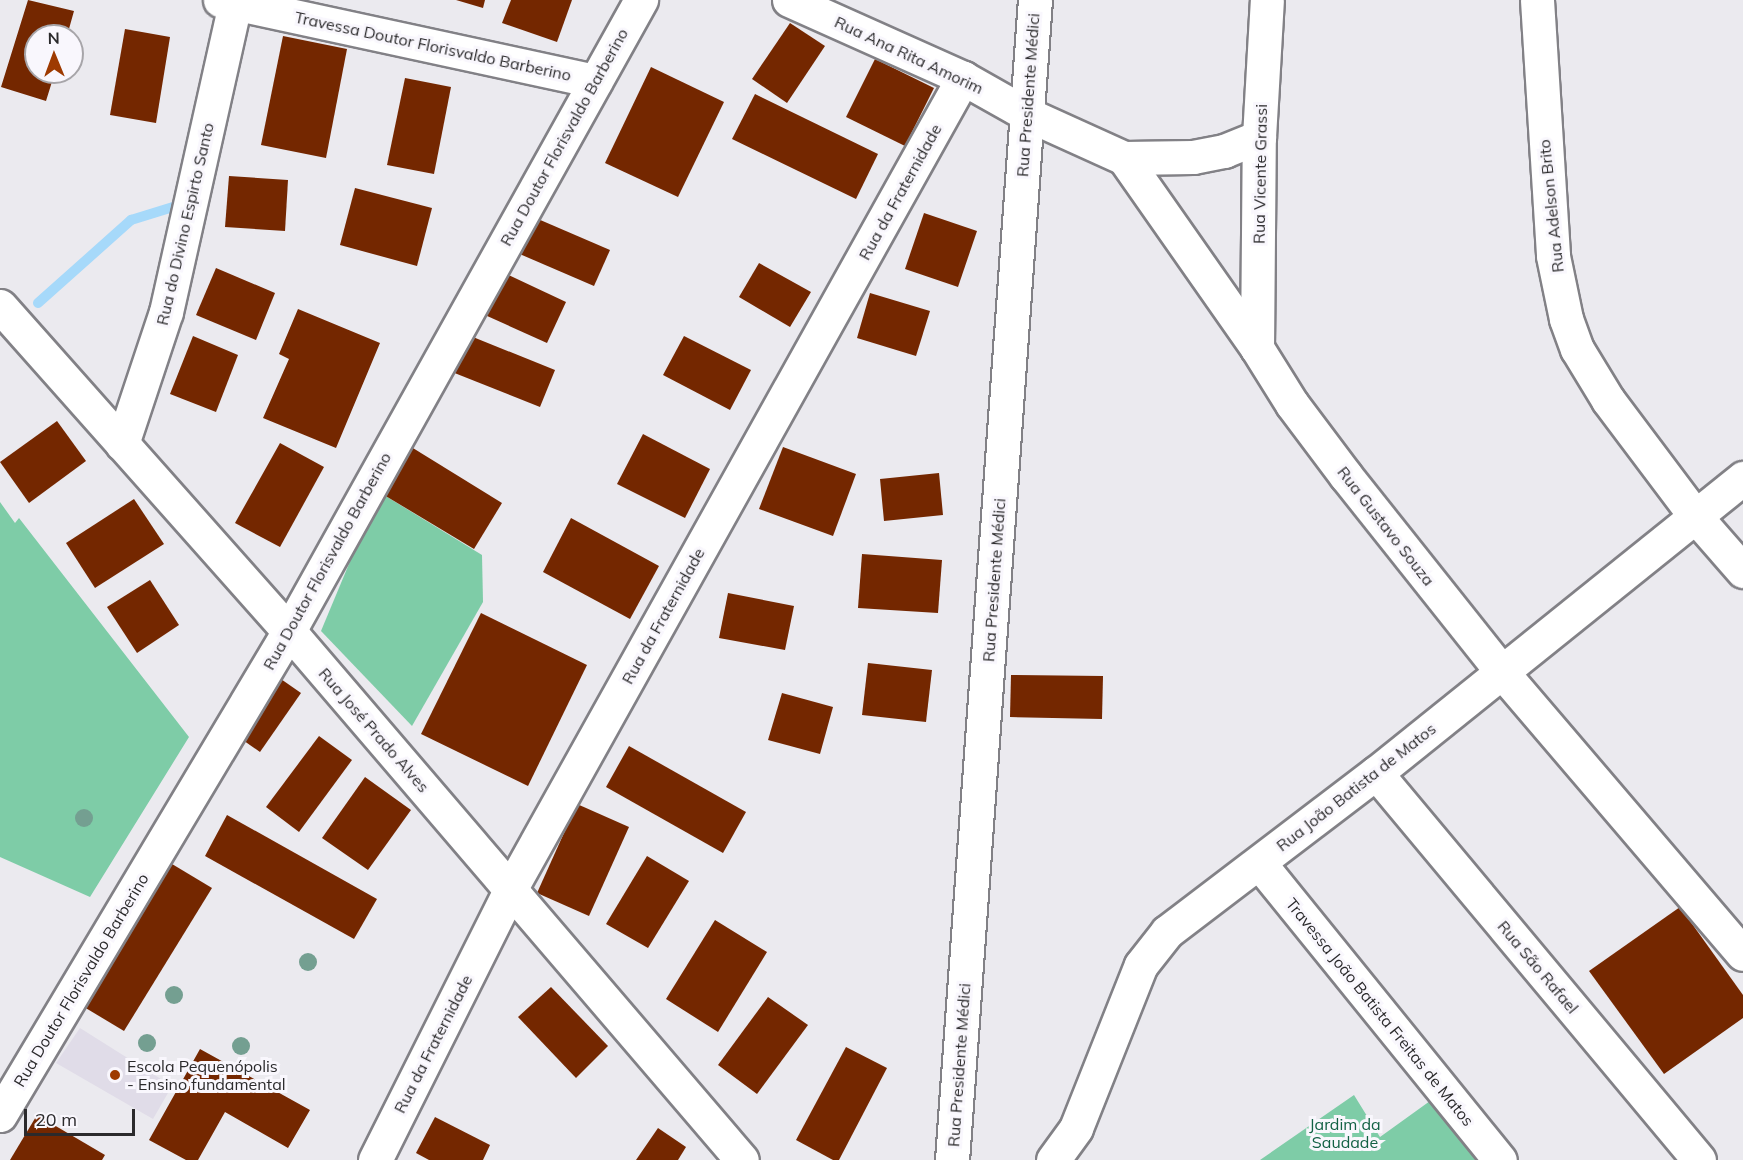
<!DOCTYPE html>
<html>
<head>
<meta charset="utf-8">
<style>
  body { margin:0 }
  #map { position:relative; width:1743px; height:1160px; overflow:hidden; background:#ebeaef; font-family:Mulish,sans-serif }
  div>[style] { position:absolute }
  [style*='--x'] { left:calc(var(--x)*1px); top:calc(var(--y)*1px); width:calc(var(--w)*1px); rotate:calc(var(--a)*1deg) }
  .built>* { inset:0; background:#e0dce8 }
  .green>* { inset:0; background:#7ecca7 }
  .stream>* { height:10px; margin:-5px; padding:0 5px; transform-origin:5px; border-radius:5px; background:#a6d9fa }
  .building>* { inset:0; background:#742700 }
  .roads { filter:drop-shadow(2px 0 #828186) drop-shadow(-2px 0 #828186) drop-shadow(0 2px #828186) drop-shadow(0 -2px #828186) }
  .minor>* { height:33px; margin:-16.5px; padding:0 16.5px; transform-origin:16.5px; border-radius:16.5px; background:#fff }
  .trees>* { width:18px; height:18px; margin:-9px; border-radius:50%; background:#749f91 }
  .dots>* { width:16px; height:16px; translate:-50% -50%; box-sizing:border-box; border:3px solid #f9f7fd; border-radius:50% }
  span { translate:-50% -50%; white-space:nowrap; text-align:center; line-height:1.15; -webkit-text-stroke:6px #f9f7fd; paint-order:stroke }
  .street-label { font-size:16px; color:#2b2a2c }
  .poi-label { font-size:16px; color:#2b2a2c }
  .left { translate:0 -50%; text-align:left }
  .park-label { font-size:16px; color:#126144 }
  .north { position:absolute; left:24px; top:24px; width:60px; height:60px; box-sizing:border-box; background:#f9f7fd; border:2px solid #a7a5a9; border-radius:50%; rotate:359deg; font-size:16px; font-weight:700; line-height:24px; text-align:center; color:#2b2a2c }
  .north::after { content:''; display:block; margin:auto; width:21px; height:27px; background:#9e3a01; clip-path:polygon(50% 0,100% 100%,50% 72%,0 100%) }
  .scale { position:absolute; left:24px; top:1109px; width:111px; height:27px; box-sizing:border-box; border:3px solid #2b2a2c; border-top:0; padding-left:8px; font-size:18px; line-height:21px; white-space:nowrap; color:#2b2a2c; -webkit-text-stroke:4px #f9f7fd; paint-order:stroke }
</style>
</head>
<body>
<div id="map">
  <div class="built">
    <div style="clip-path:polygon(80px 1028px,172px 1086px,153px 1119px,56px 1063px)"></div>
  </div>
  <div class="green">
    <div style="clip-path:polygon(379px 492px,482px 555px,483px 602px,412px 726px,321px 631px)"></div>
    <div style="clip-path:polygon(0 502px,15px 523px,19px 518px,189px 737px,90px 897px,0 857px)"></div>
    <div style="clip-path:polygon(1354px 1095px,1380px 1137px,1430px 1101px,1479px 1160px,1260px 1160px)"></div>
  </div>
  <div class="stream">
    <div style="--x:38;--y:303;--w:125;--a:-41.7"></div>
    <div style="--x:131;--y:220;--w:44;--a:-17.2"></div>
  </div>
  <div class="building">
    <div style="clip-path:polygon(28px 0,74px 11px,67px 36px,36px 36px,36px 72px,55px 72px,46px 101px,1px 87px)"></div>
    <div style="clip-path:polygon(456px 0,485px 0,483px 8px)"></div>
    <div style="clip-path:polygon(511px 0,572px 0,557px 42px,502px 23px)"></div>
    <div style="clip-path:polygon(790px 23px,825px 46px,787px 103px,752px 79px)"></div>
    <div style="clip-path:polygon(125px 29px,170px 37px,156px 123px,110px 115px)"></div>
    <div style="clip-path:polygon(283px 36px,347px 49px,326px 158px,261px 145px)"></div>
    <div style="clip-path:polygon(875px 59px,934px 88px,905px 146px,846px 117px)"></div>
    <div style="clip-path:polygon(651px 67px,724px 102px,678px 197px,605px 163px)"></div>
    <div style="clip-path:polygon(405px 78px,451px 87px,434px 174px,387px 165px)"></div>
    <div style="clip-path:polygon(755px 94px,878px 154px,856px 199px,732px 139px)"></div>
    <div style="clip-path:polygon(229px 176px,288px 180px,285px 231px,225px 227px)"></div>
    <div style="clip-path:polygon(355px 188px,432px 208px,417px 266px,340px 245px)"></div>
    <div style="clip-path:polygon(924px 213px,977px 231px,958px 287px,905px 269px)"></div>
    <div style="clip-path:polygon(531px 216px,610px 250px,594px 286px,515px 252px)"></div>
    <div style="clip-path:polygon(759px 263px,811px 292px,790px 327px,739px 297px)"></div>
    <div style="clip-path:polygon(216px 268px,275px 293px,256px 340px,196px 315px)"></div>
    <div style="clip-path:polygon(496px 269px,566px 302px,547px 343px,476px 311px)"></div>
    <div style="clip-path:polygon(870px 293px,930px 311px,916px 356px,857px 338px)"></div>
    <div style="clip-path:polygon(298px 309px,380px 343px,336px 448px,263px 418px,289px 359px,279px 354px)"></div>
    <div style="clip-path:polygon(468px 335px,555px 370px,540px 407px,452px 372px)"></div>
    <div style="clip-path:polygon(193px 336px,238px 355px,216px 412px,170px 394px)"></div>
    <div style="clip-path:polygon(684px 336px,751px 370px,730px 410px,663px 375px)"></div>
    <div style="clip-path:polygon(57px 421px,86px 461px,29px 503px,0 462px)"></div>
    <div style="clip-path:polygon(643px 434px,710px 469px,685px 518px,617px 484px)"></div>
    <div style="clip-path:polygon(280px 443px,324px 467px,280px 547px,235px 523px)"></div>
    <div style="clip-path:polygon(408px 445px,502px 503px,474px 549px,379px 492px)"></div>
    <div style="clip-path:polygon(783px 447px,856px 474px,833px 536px,759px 509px)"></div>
    <div style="clip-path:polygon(939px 473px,943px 515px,884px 521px,880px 479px)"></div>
    <div style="clip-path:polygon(134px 499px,164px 544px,95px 588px,66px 543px)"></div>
    <div style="clip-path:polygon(571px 518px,659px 566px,630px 619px,543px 572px)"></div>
    <div style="clip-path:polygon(862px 554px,942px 560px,938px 613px,858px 608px)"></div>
    <div style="clip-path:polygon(150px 580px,179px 625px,137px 653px,107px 607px)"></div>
    <div style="clip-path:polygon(728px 593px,794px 606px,785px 650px,719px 638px)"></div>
    <div style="clip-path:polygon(481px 613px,587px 665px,528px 786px,421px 734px)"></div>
    <div style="clip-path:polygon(868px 663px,932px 670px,926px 722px,862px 715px)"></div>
    <div style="clip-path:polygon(1011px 675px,1103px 676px,1102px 719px,1010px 717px)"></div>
    <div style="clip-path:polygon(278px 677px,301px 693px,260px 752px,237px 736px)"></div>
    <div style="clip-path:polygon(782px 693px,833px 707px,820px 754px,768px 740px)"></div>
    <div style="clip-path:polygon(319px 736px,352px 760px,299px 832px,266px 807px)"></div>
    <div style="clip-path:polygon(629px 746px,746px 812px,723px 853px,606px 787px)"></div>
    <div style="clip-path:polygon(365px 777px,411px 810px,368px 870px,322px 838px)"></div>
    <div style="clip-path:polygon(577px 804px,629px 827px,589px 916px,537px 893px)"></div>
    <div style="clip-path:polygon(227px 815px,377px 899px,354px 939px,205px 856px)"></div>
    <div style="clip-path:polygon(647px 856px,689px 881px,648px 948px,606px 924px)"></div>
    <div style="clip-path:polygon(172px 864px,212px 888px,124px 1031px,84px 1007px)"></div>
    <div style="clip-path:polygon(1680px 907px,1743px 995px,1743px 1018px,1664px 1074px,1589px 971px)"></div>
    <div style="clip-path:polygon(715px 920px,767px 952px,718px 1032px,666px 999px)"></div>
    <div style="clip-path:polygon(551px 987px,608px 1046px,576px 1078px,518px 1017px)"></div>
    <div style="clip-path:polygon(768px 997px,808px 1025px,757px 1094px,718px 1065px)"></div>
    <div style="clip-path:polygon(846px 1047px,887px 1068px,839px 1160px,833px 1160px,796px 1140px)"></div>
    <div style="clip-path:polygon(200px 1049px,310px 1110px,288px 1148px,225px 1112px,198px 1160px,186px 1160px,149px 1140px)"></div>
    <div style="clip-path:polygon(37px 1115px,105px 1155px,102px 1160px,10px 1160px)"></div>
    <div style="clip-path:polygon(435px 1117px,490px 1145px,483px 1160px,429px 1160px,416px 1153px)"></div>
    <div style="clip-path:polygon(658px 1128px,686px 1147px,678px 1160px,636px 1160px)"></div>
  </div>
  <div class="roads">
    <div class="minor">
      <div style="--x:220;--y:0;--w:384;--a:12.2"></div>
      <div style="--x:789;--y:0;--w:191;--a:24.1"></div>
      <div style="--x:963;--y:78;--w:73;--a:29.4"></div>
      <div style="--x:1027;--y:114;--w:107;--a:24.4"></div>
      <div style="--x:1124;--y:158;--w:232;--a:55"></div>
      <div style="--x:1257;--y:348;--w:66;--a:58"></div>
      <div style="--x:1292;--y:404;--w:90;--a:53.1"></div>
      <div style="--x:1346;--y:476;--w:249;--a:51.5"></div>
      <div style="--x:1501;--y:671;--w:372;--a:49.5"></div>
      <div style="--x:1537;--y:0;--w:256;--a:86.4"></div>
      <div style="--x:1553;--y:256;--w:64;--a:78.3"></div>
      <div style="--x:1566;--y:319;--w:32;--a:70"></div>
      <div style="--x:1577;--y:349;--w:60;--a:58.7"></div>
      <div style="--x:1608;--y:400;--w:145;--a:53.1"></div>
      <div style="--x:1695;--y:516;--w:73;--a:48.9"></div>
      <div style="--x:1124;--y:158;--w:69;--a:-0.8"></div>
      <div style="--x:1193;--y:157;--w:32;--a:-11"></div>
      <div style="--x:1224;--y:151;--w:38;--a:-22"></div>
      <div style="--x:0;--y:306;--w:435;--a:48.4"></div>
      <div style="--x:289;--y:631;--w:696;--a:49.43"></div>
      <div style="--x:1257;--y:348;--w:211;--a:-89.5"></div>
      <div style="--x:1259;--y:137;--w:137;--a:-86.7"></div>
      <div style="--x:122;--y:444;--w:139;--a:-71.6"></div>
      <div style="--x:166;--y:312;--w:320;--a:-77.4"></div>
      <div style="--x:1376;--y:773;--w:504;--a:50.15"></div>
      <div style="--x:1260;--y:864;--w:381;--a:51"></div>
      <div style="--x:0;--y:1115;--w:564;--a:-59.16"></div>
      <div style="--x:289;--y:631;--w:723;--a:-60.85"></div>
      <div style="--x:375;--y:1160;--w:304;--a:-63.4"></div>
      <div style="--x:511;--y:888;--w:928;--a:-60.84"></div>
      <div style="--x:952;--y:1160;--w:1163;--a:-85.91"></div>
      <div style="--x:1053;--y:1160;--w:39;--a:-54"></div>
      <div style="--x:1076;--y:1128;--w:175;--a:-68.3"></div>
      <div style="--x:1141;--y:965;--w:42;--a:-51.8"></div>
      <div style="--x:1167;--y:932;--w:263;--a:-37.3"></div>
      <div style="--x:1376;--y:773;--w:471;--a:-38.8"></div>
    </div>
  </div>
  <div class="trees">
    <div style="left:84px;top:818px"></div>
    <div style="left:308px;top:962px"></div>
    <div style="left:174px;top:995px"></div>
    <div style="left:147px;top:1043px"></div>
    <div style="left:241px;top:1046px"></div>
  </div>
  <div class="dots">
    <div style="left:115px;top:1075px;background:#9e3a01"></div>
  </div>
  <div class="street-label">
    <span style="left:433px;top:46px;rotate:12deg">Travessa Doutor Florisvaldo Barberino</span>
    <span style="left:909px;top:55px;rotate:25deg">Rua Ana Rita Amorim</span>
    <span style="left:1028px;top:95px;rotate:-86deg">Rua Presidente Médici</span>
    <span style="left:564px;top:137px;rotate:-61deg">Rua Doutor Florisvaldo Barberino</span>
    <span style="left:1260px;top:174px;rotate:-89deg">Rua Vicente Grassi</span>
    <span style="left:900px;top:192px;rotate:-61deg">Rua da Fraternidade</span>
    <span style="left:1551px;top:206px;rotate:-96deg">Rua Adelson Brito</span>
    <span style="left:185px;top:224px;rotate:-77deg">Rua do Divino Espirto Santo</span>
    <span style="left:1386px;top:526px;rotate:52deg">Rua Gustavo Souza</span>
    <span style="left:327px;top:561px;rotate:-61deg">Rua Doutor Florisvaldo Barberino</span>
    <span style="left:994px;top:580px;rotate:-86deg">Rua Presidente Médici</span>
    <span style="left:663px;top:616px;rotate:-61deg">Rua da Fraternidade</span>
    <span style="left:374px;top:730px;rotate:49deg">Rua José Prado Alves</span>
    <span style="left:1356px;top:787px;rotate:-38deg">Rua João Batista de Matos</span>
    <span style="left:1538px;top:967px;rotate:50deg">Rua São Rafael</span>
    <span style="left:81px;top:980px;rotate:-59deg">Rua Doutor Florisvaldo Barberino</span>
    <span style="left:1380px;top:1012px;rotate:51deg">Travessa João Batista Freitas de Matos</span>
    <span style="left:433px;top:1044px;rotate:-63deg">Rua da Fraternidade</span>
    <span style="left:959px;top:1065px;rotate:-86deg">Rua Presidente Médici</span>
  </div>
  <div class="poi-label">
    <span class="left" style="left:127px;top:1075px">Escola Pequenópolis<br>- Ensino fundamental</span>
  </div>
  <div class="park-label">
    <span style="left:1345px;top:1133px">Jardim da<br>Saudade</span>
  </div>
  <div class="north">N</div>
  <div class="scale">20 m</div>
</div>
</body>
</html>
